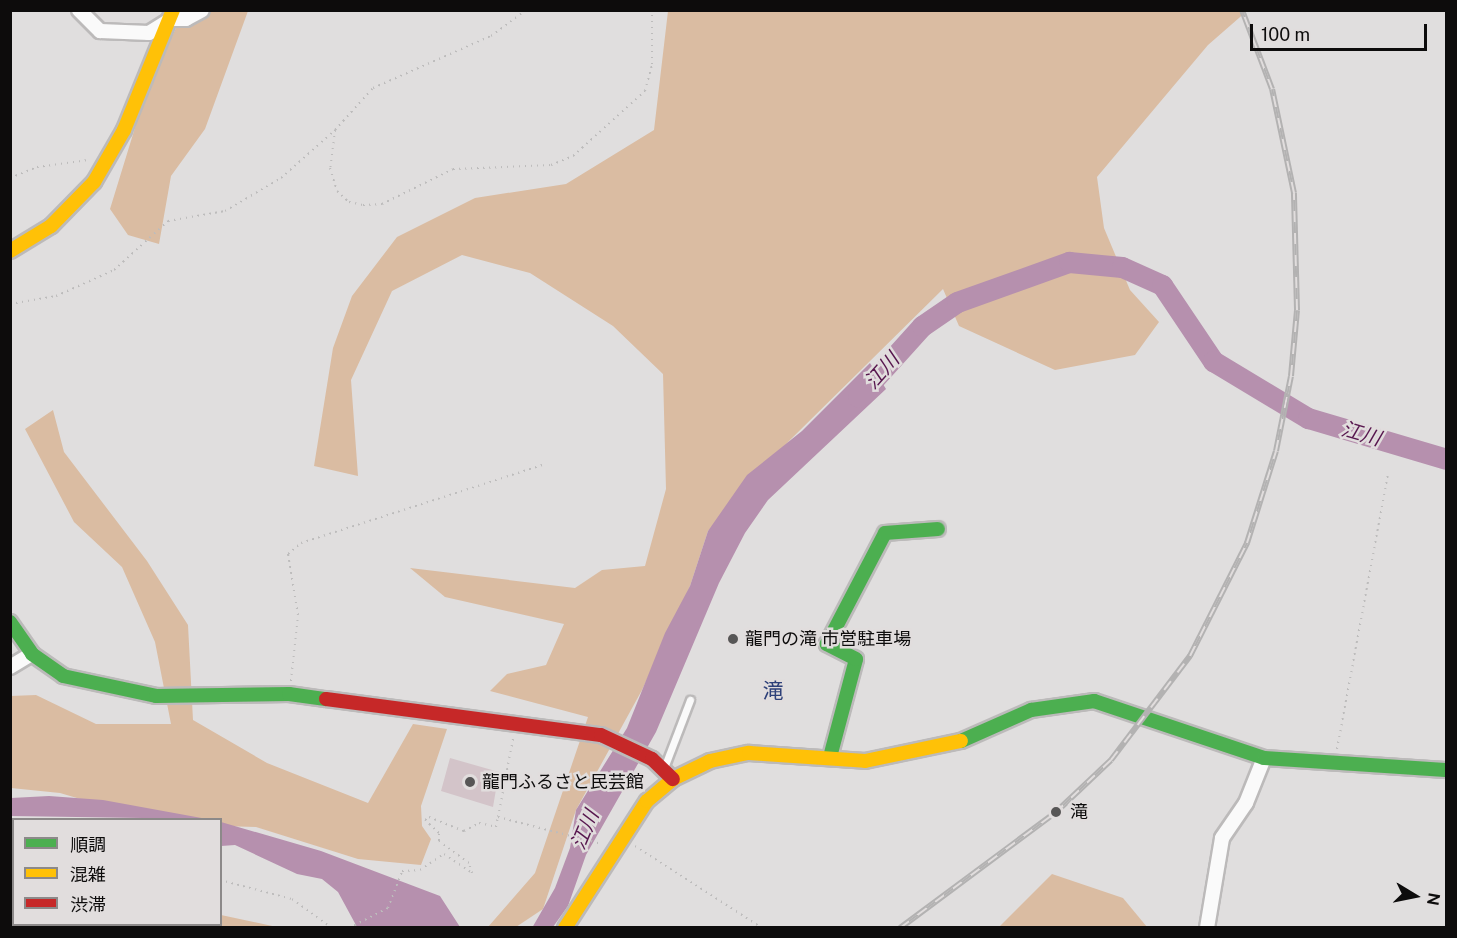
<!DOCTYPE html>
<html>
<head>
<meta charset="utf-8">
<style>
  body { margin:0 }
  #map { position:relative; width:1457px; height:938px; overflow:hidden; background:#e0dede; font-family:"Public Sans","Noto Sans JP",sans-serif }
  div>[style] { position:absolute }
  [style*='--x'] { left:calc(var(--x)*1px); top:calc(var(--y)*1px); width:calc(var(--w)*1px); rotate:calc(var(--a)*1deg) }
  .forest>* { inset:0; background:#dabca2 }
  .water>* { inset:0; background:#b690ae }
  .river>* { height:21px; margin:-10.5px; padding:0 10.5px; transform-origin:10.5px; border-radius:10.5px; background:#b690ae }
  .building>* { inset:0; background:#d3c4c9 }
  .path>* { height:2px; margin-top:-1px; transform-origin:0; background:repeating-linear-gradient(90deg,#bdbcbc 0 1.5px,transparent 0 6px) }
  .roads { filter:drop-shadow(2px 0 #bcbaba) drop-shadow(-2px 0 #bcbaba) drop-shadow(0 2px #bcbaba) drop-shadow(0 -2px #bcbaba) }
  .lane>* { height:7px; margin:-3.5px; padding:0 3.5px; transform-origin:3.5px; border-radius:3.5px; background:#fafafa }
  .street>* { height:14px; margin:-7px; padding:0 7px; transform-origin:7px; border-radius:7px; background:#fafafa }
  .fast>* { height:14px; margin:-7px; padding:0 7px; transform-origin:7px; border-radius:7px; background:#4caf50 }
  .slow>* { height:14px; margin:-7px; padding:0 7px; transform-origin:7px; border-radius:7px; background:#ffc107 }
  .jam>* { height:14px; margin:-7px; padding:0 7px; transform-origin:7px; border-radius:7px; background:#c62828 }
  .rail>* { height:6px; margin-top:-3px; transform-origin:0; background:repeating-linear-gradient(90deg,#e1dddd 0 11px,#b3b2b2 0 22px); box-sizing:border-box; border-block:2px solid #b3b2b2 }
  .dots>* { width:16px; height:16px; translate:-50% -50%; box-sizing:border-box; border:3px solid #e1dddd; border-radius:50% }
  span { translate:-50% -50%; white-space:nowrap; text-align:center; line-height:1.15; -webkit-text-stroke:5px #e1dddd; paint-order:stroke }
  .poi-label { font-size:18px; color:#0d0c0c }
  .left { translate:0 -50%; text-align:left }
  .water-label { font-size:20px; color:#57164e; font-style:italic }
  .quarter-label { font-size:21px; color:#2d4079 }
  .frame { position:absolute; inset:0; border:12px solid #0d0c0c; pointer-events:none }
  .legend { position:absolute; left:12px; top:818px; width:210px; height:108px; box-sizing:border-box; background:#e1dddd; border:2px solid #8c8989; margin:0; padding:8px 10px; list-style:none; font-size:18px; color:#0d0c0c }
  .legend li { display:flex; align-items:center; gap:12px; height:30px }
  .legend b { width:30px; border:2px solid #8c8989 }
  .north { position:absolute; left:1385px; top:866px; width:60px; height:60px; -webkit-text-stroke:4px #e1dddd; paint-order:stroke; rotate:100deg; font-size:16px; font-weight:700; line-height:24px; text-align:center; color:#0d0c0c }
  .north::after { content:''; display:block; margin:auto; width:21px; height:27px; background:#0d0c0c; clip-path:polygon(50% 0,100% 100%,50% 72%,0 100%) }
  .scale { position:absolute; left:1250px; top:24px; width:177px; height:27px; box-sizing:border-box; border:3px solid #0d0c0c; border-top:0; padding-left:8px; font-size:18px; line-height:21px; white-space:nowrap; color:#0d0c0c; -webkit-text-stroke:4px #e1dddd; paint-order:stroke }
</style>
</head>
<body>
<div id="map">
  <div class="forest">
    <div style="clip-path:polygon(184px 11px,248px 11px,205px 129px,171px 176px,159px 244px,128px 235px,110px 209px,146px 92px)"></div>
    <div style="clip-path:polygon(668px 11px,1247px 11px,1208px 45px,1097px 177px,1104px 228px,1130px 290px,1159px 322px,1135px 355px,1055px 370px,959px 326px,943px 289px,789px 441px,708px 531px,690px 586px,642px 690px,576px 810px,543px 909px,516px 927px,488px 927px,535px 873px,588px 717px,490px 691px,507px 674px,546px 665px,564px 624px,445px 597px,410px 568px,575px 588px,602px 570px,645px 566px,666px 489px,663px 374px,613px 326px,530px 273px,462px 255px,392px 291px,351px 380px,358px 476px,314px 466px,333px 348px,352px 296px,397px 237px,475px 198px,566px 184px,654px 130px)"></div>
    <div style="clip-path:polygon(53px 410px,64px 452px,147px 561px,188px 625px,193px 720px,267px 763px,368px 803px,413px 724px,447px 729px,421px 806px,422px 826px,431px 839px,421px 865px,358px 859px,256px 827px,221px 826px,220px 820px,148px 819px,60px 793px,11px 788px,10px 696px,36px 695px,96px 724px,171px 724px,155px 642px,122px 567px,74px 522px,25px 429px)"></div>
    <div style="clip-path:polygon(1052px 874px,1123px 898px,1147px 927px,999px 927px)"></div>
    <div style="clip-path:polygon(221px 915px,277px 927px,152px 925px,220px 924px)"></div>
  </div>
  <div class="water">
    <div style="clip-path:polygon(870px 363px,886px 389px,768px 500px,745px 533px,719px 583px,656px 732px,586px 855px,568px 906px,553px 927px,532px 928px,555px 888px,570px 848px,576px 810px,627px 728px,665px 633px,690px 586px,708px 531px,747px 475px,802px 431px)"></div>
    <div style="clip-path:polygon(49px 796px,103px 800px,207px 819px,11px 816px,11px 798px)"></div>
    <div style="clip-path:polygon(221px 822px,321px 851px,440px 896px,460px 927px,357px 927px,338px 892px,322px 879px,297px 874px,235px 845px,221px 846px)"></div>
  </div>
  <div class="river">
    <div style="--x:858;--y:397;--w:96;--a:-48"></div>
    <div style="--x:922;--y:326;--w:42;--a:-34.4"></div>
    <div style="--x:957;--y:302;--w:119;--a:-19.7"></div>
    <div style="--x:1069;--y:262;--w:53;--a:5.4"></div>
    <div style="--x:1122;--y:267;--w:44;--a:24.2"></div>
    <div style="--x:1162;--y:285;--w:92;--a:56.1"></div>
    <div style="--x:1213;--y:361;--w:111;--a:31"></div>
    <div style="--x:1308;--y:418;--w:144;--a:16.5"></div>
  </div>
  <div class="building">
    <div style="clip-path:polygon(450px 758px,499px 772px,493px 807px,441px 791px)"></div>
  </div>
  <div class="path">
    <div style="--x:335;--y:130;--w:38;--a:97"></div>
    <div style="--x:330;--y:168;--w:24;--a:73"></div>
    <div style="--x:337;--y:191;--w:16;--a:43"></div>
    <div style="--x:349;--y:202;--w:14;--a:12"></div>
    <div style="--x:363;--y:205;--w:19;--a:-3"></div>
    <div style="--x:382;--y:204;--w:79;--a:-26.2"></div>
    <div style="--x:453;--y:169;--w:98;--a:-2.3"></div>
    <div style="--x:551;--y:165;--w:24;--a:-22"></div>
    <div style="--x:573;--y:156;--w:97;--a:-42.1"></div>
    <div style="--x:645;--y:91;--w:28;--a:-75"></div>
    <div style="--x:652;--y:64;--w:54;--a:-90"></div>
    <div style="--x:10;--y:178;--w:29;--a:-22"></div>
    <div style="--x:37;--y:167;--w:52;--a:-7.7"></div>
    <div style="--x:10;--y:304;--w:47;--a:-9.9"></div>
    <div style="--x:56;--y:296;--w:64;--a:-24.1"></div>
    <div style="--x:114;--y:270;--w:73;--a:-42.2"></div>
    <div style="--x:168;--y:221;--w:58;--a:-10"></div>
    <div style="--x:225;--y:211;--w:65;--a:-30.5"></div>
    <div style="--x:281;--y:178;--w:72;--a:-41.6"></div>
    <div style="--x:335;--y:130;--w:57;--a:-47.9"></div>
    <div style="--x:373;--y:88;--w:129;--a:-23.8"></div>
    <div style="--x:491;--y:36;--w:44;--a:-36.6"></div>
    <div style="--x:291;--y:681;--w:66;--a:-83.9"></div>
    <div style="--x:298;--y:615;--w:62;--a:-99.3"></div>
    <div style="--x:288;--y:554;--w:17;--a:-40"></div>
    <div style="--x:301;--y:543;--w:256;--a:-17.9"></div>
    <div style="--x:513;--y:739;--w:79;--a:100.9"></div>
    <div style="--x:498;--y:817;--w:107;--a:14.6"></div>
    <div style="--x:1337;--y:749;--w:279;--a:-79.5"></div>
    <div style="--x:635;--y:846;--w:151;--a:32.8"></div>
    <div style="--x:220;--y:880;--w:74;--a:14.8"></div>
    <div style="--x:292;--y:899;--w:49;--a:35.9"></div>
    <div style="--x:10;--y:903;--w:4;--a:27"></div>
    <div style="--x:83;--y:924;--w:17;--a:13"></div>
    <div style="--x:349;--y:928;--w:44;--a:-27.1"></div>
    <div style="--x:388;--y:908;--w:40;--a:-69"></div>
    <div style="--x:402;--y:871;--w:18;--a:-3"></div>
    <div style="--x:420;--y:870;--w:29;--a:-34"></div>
    <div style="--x:444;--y:854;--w:34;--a:34"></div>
    <div style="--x:472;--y:873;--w:10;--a:-107"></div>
    <div style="--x:469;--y:863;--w:37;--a:-144"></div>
    <div style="--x:439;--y:841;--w:8;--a:-90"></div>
    <div style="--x:439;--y:833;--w:19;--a:-137"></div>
    <div style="--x:425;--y:820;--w:5;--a:-37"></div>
    <div style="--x:429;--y:817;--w:38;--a:22"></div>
    <div style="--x:464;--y:831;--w:17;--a:-28"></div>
    <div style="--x:479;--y:823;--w:17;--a:13"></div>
    <div style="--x:496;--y:827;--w:10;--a:-79"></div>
  </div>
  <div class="roads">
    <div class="lane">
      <div style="--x:664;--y:768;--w:73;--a:-69.1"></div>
    </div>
    <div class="street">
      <div style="--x:79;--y:10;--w:30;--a:45"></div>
      <div style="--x:100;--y:31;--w:49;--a:2.3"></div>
      <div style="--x:149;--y:33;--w:26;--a:-32"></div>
      <div style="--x:171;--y:19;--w:15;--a:0"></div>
      <div style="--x:186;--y:19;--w:18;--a:-29"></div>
      <div style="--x:10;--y:667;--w:26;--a:-31"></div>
      <div style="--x:1207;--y:928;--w:91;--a:-80.5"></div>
      <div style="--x:1222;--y:838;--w:42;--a:-55.6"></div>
      <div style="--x:1246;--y:803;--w:48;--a:-68.2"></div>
    </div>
    <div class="fast">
      <div style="--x:10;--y:622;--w:39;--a:55"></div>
      <div style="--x:32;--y:654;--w:38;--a:35"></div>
      <div style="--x:63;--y:676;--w:95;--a:12.1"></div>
      <div style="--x:156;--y:696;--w:133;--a:-0.9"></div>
      <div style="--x:289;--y:694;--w:37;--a:8"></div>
      <div style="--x:961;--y:741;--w:77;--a:-23.9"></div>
      <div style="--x:1031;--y:710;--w:64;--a:-8.1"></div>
      <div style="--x:1094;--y:701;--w:179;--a:18.5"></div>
      <div style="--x:1264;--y:758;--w:182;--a:3.8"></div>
      <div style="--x:830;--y:757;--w:101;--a:-75.1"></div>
      <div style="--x:856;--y:659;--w:33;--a:-153"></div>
      <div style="--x:827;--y:644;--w:125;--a:-62.4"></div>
      <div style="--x:885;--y:533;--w:53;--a:-4.3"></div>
    </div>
    <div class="slow">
      <div style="--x:10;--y:251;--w:48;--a:-31.4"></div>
      <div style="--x:51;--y:226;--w:62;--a:-45.7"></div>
      <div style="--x:94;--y:182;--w:60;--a:-60"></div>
      <div style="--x:124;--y:130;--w:130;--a:-67.8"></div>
      <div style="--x:565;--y:928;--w:151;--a:-57.2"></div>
      <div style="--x:647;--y:801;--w:34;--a:-40"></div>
      <div style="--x:673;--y:779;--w:41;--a:-25.9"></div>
      <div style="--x:710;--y:761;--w:40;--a:-12"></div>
      <div style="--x:749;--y:753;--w:116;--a:3.9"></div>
      <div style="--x:865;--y:761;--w:98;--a:-11.8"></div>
    </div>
    <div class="jam">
      <div style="--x:326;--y:699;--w:277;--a:7.5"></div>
      <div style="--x:601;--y:735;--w:56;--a:25.2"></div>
      <div style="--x:652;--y:759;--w:29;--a:44"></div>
    </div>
  </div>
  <div class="rail">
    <div style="--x:900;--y:928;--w:193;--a:-36.6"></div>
    <div style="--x:1055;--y:813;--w:77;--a:-43.4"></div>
    <div style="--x:1111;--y:760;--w:131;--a:-52.8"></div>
    <div style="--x:1190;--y:656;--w:127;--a:-63.2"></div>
    <div style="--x:1247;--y:543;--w:96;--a:-72.5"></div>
    <div style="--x:1276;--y:451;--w:76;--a:-78.7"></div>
    <div style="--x:1291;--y:376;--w:66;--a:-84.8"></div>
    <div style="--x:1297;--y:310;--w:117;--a:-91.5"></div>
    <div style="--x:1294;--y:193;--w:106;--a:-101.9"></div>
    <div style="--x:1272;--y:89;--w:85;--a:-110.8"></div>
  </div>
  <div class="dots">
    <div style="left:733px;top:639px;background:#575656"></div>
    <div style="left:470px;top:782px;background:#575656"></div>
    <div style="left:1056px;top:812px;background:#575656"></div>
  </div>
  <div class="poi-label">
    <span class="left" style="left:745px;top:639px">龍門の滝 市営駐車場</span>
    <span class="left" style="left:482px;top:782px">龍門ふるさと民芸館</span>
    <span class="left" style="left:1070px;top:812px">滝</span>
  </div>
  <div class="water-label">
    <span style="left:882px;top:371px;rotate:-48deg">江川</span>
    <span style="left:1361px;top:434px;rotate:16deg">江川</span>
    <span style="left:585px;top:830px;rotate:-67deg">江川</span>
  </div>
  <div class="quarter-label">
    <span style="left:773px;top:691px">滝</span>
  </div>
  <div class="frame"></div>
  <ul class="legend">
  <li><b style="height:8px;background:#4caf50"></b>順調</li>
  <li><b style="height:8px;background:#ffc107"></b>混雑</li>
  <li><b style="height:8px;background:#c62828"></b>渋滞</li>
  </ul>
  <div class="north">N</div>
  <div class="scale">100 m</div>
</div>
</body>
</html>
